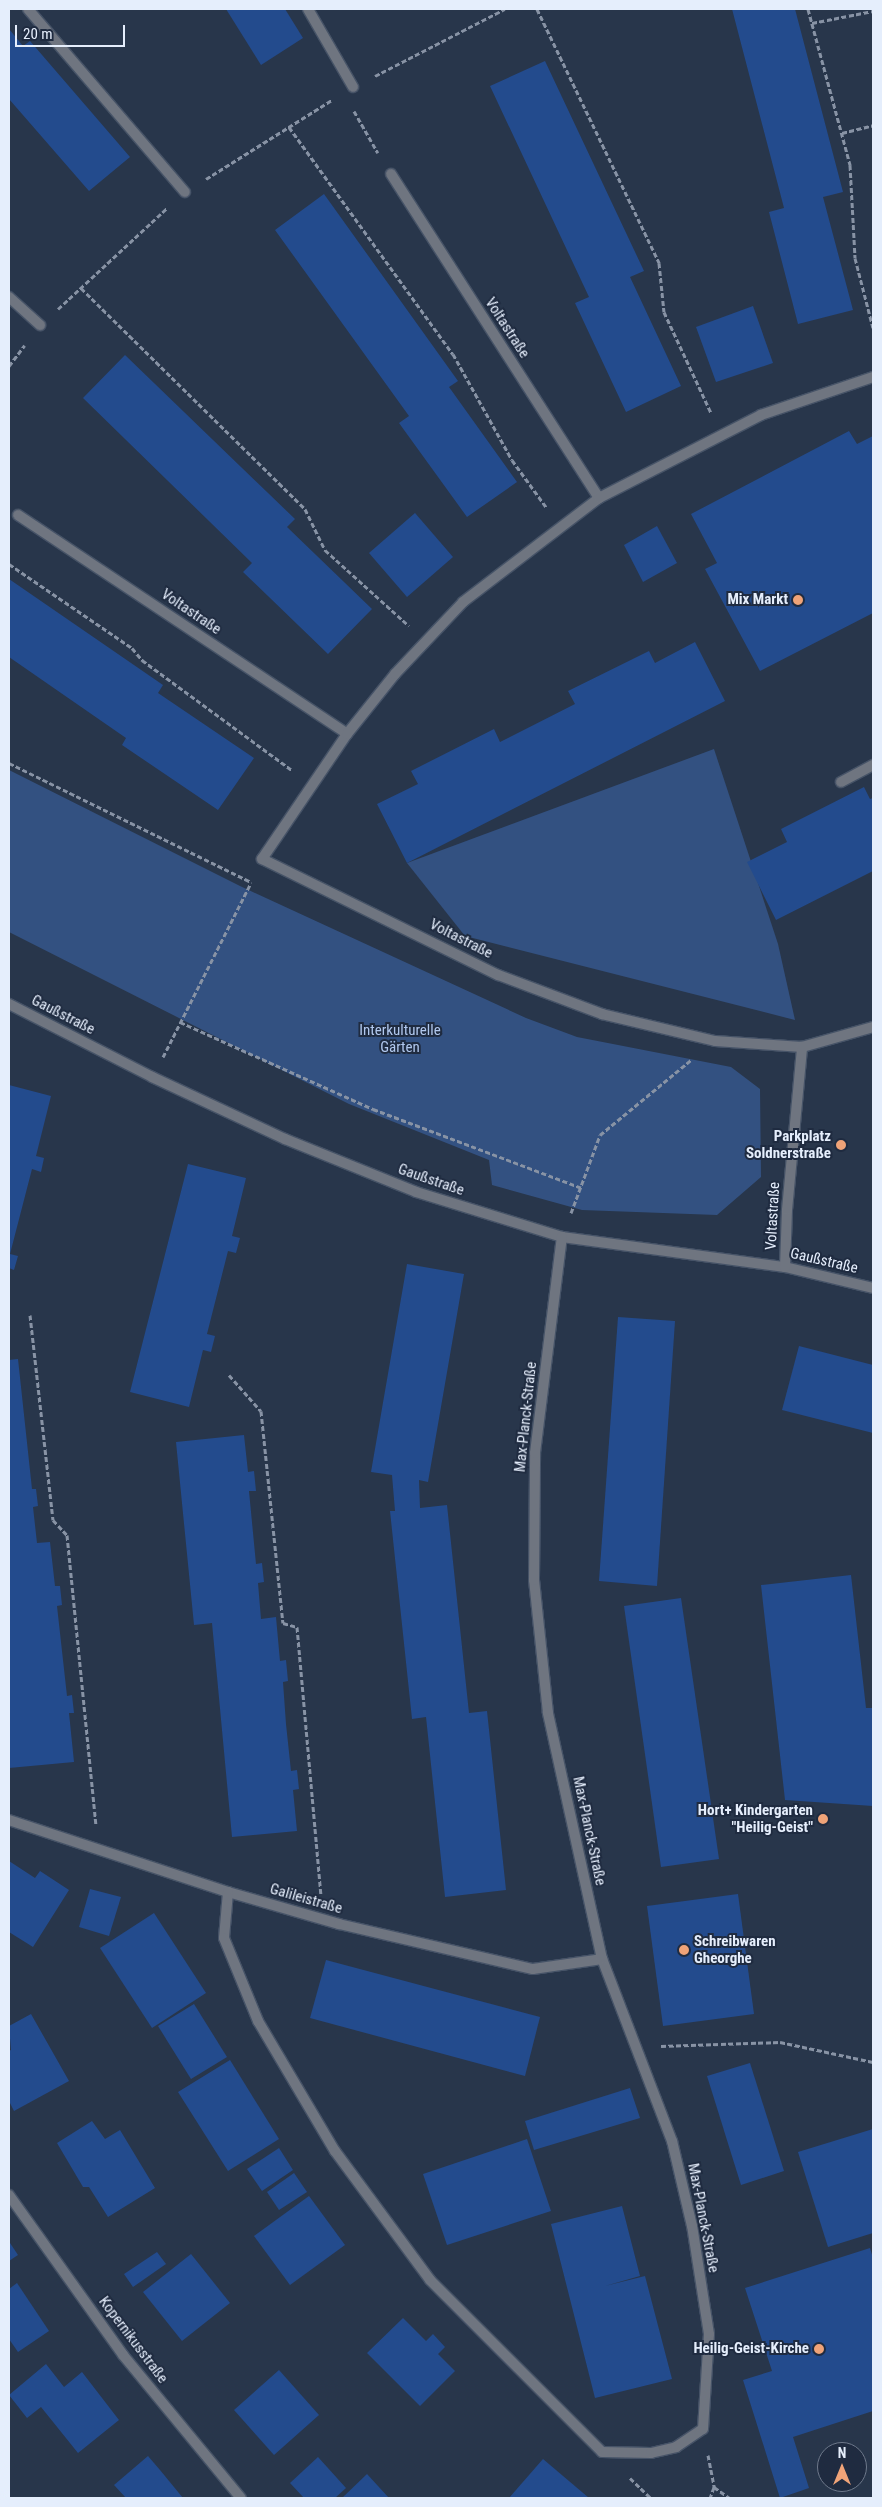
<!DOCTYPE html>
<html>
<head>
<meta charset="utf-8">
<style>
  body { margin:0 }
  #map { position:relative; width:882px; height:2507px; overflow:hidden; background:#28364b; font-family:"Roboto Condensed",sans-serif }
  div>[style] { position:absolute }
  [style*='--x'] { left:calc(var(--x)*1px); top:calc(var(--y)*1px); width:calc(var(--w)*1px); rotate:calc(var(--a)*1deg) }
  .green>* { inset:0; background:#335181 }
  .building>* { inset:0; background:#234b8d }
  .path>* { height:3px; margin-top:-1.5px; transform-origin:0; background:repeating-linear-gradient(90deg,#8893a5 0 5px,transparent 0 7.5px) }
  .roads { filter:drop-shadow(1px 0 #465367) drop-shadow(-1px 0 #465367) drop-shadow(0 1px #465367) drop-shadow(0 -1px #465367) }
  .lane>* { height:10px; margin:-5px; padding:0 5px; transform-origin:5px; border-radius:5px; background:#6f7580 }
  .street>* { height:10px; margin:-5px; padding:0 5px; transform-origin:5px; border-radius:5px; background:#6f7580 }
  .dots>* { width:14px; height:14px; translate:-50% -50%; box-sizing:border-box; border:2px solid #1f2b40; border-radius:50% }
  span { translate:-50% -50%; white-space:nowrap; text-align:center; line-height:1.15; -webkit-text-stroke:4px #1f2b40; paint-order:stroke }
  .street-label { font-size:15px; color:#e5eefc }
  .poi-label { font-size:15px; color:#e5eefc; font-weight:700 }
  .right { translate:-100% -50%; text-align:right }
  .left { translate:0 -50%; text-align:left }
  .park-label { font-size:15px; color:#b1c8ee }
  .frame { position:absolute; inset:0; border:10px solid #e5eefc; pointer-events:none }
  .north { position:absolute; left:817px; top:2442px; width:50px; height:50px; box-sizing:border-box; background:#1f2b40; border:1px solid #6e798b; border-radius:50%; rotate:0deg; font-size:14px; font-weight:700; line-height:20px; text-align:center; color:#e5eefc }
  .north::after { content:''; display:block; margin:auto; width:18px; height:22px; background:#efa378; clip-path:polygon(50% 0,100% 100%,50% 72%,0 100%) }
  .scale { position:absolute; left:15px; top:25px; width:110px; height:22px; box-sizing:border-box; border:2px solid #e5eefc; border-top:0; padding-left:6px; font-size:15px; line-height:18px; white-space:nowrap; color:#e5eefc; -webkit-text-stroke:4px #1f2b40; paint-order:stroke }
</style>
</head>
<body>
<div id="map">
  <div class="green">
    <div style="clip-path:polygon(714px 749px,778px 944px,795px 1020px,465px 936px,407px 863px)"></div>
    <div style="clip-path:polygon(9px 770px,240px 886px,526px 1018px,577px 1037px,731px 1067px,760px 1089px,761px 1177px,717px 1215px,582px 1210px,492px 1185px,489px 1160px,349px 1104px,9px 932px)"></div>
  </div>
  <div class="building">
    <div style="clip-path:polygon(226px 9px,285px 9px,303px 38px,261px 65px)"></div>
    <div style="clip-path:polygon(732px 9px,795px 9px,843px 192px,823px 197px,853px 310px,798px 324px,769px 212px,784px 208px)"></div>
    <div style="clip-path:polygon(9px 29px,23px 46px,30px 41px,130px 157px,89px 191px,9px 99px)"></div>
    <div style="clip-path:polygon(545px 61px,644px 271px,630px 277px,681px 386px,626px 412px,575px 303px,589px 297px,490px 86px)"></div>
    <div style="clip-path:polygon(324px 194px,458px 381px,449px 387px,517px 482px,467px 517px,399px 423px,409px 416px,275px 230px)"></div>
    <div style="clip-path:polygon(753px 306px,773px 363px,716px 382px,696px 327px)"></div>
    <div style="clip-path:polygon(125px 355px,295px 519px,287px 527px,372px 609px,328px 654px,243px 572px,252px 563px,83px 398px)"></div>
    <div style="clip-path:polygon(849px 431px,857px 444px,873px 436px,873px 613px,760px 671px,705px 569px,717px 563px,691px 514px)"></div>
    <div style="clip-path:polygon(415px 513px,453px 557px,407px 597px,369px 553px)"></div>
    <div style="clip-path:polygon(657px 526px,677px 563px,643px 582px,624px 545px)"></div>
    <div style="clip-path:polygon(9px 579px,163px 685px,158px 693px,254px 758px,218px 810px,122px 745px,126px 738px,9px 657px)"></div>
    <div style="clip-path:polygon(695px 642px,725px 701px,407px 863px,377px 804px,418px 784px,411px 771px,494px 729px,500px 742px,575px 704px,568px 691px,649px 651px,655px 663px)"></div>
    <div style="clip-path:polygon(864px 787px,870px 799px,873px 798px,873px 871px,776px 920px,747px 862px,787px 842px,781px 829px)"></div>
    <div style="clip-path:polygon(9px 1085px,51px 1096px,36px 1156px,44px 1158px,41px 1172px,32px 1169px,10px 1254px,18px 1256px,14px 1270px,9px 1268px)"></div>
    <div style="clip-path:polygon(188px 1164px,246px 1178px,232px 1236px,240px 1238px,236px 1253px,228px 1251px,207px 1334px,215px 1336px,211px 1352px,203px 1350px,189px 1407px,130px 1392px)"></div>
    <div style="clip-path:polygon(407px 1264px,464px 1274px,428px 1482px,419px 1480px,420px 1508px,447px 1505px,469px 1713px,487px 1711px,506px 1890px,445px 1897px,426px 1717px,412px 1719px,390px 1511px,395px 1511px,392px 1475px,371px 1472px)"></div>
    <div style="clip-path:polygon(618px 1317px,675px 1321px,657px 1586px,599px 1581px)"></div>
    <div style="clip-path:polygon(799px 1346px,873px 1365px,873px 1433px,782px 1410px)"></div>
    <div style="clip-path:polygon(18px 1359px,32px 1489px,36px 1489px,38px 1506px,33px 1507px,37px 1543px,50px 1542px,55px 1586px,60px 1586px,62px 1605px,57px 1606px,67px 1696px,72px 1695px,74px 1713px,69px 1713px,74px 1762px,9px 1768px,9px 1360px)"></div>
    <div style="clip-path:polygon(244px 1435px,248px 1472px,254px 1471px,256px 1491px,249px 1491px,256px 1564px,262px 1563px,264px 1582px,258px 1583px,261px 1619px,276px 1617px,280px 1661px,286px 1660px,288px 1681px,283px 1682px,286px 1724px,291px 1771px,297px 1770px,299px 1789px,293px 1790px,297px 1831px,232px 1837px,212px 1623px,194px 1625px,176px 1442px)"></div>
    <div style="clip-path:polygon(851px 1575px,866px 1708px,873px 1708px,873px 1806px,785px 1800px,761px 1585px)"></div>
    <div style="clip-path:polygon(681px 1598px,719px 1859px,661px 1867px,624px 1606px)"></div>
    <div style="clip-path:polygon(9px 1861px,35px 1878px,40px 1871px,69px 1890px,33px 1947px,9px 1932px)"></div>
    <div style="clip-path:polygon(90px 1889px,121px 1897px,109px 1936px,79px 1927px)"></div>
    <div style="clip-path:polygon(738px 1894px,754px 2014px,663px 2026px,647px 1906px)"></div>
    <div style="clip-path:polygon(154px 1913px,206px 1993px,152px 2028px,100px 1948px)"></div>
    <div style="clip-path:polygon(326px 1960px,540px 2017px,525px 2076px,310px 2018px)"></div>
    <div style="clip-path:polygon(194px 2004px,227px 2057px,191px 2079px,158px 2026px)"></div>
    <div style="clip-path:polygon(31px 2014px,69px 2081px,14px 2111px,9px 2101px,9px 2051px,11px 2050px,9px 2026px)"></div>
    <div style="clip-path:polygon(230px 2060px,279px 2139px,228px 2171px,178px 2092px)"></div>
    <div style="clip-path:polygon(750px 2063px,784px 2171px,741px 2185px,707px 2076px)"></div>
    <div style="clip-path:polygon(630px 2088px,640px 2118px,534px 2150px,525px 2121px)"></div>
    <div style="clip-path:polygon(92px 2121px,105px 2139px,120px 2130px,155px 2188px,108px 2217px,89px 2187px,83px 2187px,57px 2143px)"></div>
    <div style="clip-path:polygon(873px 2129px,873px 2233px,828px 2247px,798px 2152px)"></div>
    <div style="clip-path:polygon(527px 2139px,551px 2211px,447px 2245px,423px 2174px)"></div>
    <div style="clip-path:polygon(279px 2148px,293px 2170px,262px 2191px,247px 2169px)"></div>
    <div style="clip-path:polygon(294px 2173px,307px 2192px,279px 2210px,267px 2192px)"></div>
    <div style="clip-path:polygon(309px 2196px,345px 2245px,290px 2285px,254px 2236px)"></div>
    <div style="clip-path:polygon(622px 2206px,640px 2276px,605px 2286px,645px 2276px,672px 2379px,595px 2398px,551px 2224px)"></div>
    <div style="clip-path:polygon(10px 2243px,18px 2255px,9px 2261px,9px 2244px)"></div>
    <div style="clip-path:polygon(870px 2248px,873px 2258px,873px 2411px,793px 2437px,809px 2488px,780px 2498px,743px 2380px,772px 2371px,745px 2288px)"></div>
    <div style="clip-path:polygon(157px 2252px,166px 2264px,133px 2287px,124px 2274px)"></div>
    <div style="clip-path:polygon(191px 2254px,230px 2303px,182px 2341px,143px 2292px)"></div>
    <div style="clip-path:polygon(17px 2283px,49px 2331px,18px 2352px,9px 2339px,9px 2289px)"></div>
    <div style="clip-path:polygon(403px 2318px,426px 2341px,433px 2334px,445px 2347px,438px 2354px,455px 2371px,420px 2406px,367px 2353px)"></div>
    <div style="clip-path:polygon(46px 2364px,64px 2387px,82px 2372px,119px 2420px,78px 2453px,41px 2407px,27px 2418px,9px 2395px)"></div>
    <div style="clip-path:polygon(279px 2370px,319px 2415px,274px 2455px,234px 2410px)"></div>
    <div style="clip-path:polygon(148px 2456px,160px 2470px,183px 2498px,126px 2498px,114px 2485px)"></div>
    <div style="clip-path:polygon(318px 2457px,346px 2488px,335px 2498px,304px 2498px,290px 2483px)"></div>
    <div style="clip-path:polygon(543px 2459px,589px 2498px,509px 2498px)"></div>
    <div style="clip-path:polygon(367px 2474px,389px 2498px,342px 2498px)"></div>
  </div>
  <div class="path">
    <div style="--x:537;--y:9;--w:282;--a:64.3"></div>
    <div style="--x:659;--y:263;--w:49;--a:84.2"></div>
    <div style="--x:664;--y:312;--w:111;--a:65"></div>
    <div style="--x:808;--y:9;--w:162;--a:74.9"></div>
    <div style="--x:850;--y:165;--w:93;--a:86.9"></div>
    <div style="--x:855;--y:258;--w:72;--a:75.6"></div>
    <div style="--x:812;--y:23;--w:62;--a:-11.1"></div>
    <div style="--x:375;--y:76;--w:146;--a:-27.3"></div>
    <div style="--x:354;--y:111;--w:48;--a:60.3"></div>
    <div style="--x:289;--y:127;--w:280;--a:54.2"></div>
    <div style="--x:453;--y:354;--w:121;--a:60.9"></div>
    <div style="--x:512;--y:460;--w:58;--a:54.1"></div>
    <div style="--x:842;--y:133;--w:32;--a:-14"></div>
    <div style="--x:206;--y:179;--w:149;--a:-32.1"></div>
    <div style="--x:81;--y:288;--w:315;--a:44.6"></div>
    <div style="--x:305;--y:509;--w:46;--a:64"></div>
    <div style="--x:325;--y:550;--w:113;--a:42.1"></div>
    <div style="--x:58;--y:309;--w:149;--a:-42.8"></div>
    <div style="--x:9;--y:366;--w:26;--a:-53"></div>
    <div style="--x:9;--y:564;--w:149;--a:34.3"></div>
    <div style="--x:132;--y:648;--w:16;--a:50"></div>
    <div style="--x:142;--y:660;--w:187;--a:36.3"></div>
    <div style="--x:9;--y:763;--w:270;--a:26.2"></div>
    <div style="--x:180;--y:1022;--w:212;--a:24.3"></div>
    <div style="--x:373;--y:1109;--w:223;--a:20.7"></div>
    <div style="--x:163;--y:1057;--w:195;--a:-63.2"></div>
    <div style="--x:571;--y:1213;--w:83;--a:-69.6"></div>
    <div style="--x:600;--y:1135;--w:118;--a:-39.5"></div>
    <div style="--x:30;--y:1315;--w:206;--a:83.6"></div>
    <div style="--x:53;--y:1520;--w:21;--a:47"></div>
    <div style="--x:67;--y:1535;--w:290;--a:84.3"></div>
    <div style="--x:229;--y:1375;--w:48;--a:48.4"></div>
    <div style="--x:261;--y:1411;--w:213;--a:84.1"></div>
    <div style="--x:283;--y:1623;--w:15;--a:16"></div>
    <div style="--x:297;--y:1627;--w:268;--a:84.9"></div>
    <div style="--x:661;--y:2046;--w:119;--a:-1.9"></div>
    <div style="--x:780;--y:2042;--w:95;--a:12.1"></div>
    <div style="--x:708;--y:2455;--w:33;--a:79"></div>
    <div style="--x:714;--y:2487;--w:12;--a:110"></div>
    <div style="--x:630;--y:2478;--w:29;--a:44"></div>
    <div style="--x:714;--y:2487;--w:19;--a:35"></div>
  </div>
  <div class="roads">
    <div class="lane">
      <div style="--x:28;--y:9;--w:241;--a:49.4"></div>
      <div style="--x:308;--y:9;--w:90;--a:60"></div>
      <div style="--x:9;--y:297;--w:42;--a:42.1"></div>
      <div style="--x:841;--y:782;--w:36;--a:-28"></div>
    </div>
    <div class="street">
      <div style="--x:391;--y:174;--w:385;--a:57.3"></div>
      <div style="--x:18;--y:515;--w:395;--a:33.6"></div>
      <div style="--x:9;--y:1004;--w:161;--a:27"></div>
      <div style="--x:152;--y:1077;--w:147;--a:25"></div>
      <div style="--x:285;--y:1139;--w:141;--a:22"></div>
      <div style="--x:416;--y:1192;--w:153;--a:17.1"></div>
      <div style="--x:562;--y:1237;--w:225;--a:7.7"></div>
      <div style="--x:785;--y:1267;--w:90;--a:13.4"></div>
      <div style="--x:802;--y:1047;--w:87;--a:-176.1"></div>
      <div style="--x:715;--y:1041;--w:116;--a:-166.6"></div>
      <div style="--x:602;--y:1014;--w:111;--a:-159.4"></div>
      <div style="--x:498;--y:975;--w:263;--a:-153.8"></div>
      <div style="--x:262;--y:859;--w:151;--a:-55.8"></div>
      <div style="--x:347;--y:734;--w:77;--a:-51.3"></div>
      <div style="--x:395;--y:674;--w:99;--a:-46.6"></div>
      <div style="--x:463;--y:602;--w:171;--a:-37.4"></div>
      <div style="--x:599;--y:498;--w:182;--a:-27.1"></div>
      <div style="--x:761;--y:415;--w:118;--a:-18.7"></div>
      <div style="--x:785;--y:1267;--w:57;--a:-88"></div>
      <div style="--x:787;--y:1210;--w:164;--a:-84.7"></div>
      <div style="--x:802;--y:1047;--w:74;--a:-15.7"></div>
      <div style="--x:9;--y:1820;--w:231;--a:18.2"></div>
      <div style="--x:228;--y:1892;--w:116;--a:16.1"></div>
      <div style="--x:339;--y:1924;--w:199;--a:13.1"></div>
      <div style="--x:533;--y:1969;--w:70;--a:-8.2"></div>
      <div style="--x:228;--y:1892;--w:46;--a:95"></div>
      <div style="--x:224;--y:1938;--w:90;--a:67.7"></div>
      <div style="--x:258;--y:2021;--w:151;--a:59.4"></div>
      <div style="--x:335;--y:2151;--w:160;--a:53.6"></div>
      <div style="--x:430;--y:2280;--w:243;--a:45"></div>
      <div style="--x:602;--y:2452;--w:49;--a:1.2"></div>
      <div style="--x:651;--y:2453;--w:26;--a:-13"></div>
      <div style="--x:676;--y:2447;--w:32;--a:-34"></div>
      <div style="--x:703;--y:2429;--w:95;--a:-86.4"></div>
      <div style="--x:709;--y:2334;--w:109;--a:-98.9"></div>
      <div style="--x:692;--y:2226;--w:87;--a:-103.2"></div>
      <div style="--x:672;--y:2141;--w:195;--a:-111"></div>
      <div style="--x:602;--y:1959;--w:252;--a:-102.4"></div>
      <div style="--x:548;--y:1713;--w:134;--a:-96"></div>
      <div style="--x:534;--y:1580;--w:127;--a:-89.5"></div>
      <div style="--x:535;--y:1453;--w:218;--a:-82.9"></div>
      <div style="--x:9;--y:2195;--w:196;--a:54.5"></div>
      <div style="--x:123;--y:2355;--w:185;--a:50.5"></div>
    </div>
  </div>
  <div class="dots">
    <div style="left:798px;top:600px;background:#efa378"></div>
    <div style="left:841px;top:1145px;background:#efa378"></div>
    <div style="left:823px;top:1819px;background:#efa378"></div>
    <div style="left:684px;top:1950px;background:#efa378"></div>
    <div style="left:819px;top:2349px;background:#efa378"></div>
  </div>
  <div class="street-label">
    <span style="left:507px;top:328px;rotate:57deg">Voltastraße</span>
    <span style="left:191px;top:612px;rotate:34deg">Voltastraße</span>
    <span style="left:461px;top:939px;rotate:27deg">Voltastraße</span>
    <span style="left:63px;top:1015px;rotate:27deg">Gaußstraße</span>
    <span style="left:431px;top:1180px;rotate:19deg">Gaußstraße</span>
    <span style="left:773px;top:1216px;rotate:-87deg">Voltastraße</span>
    <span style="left:824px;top:1261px;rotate:13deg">Gaußstraße</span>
    <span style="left:526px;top:1417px;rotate:-84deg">Max-Planck-Straße</span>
    <span style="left:589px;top:1831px;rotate:78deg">Max-Planck-Straße</span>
    <span style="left:306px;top:1899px;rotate:16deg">Galileistraße</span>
    <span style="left:703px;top:2218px;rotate:79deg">Max-Planck-Straße</span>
    <span style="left:133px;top:2340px;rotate:53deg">Kopernikusstraße</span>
  </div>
  <div class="poi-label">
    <span class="right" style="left:788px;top:600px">Mix Markt</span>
    <span class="right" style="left:831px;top:1145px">Parkplatz<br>Soldnerstraße</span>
    <span class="right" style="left:813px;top:1819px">Hort+ Kindergarten<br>"Heilig-Geist"</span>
    <span class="left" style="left:694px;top:1950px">Schreibwaren<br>Gheorghe</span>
    <span class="right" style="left:809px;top:2349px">Heilig-Geist-Kirche</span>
  </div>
  <div class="park-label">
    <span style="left:400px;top:1039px">Interkulturelle<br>Gärten</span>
  </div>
  <div class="frame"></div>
  <div class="north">N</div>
  <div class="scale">20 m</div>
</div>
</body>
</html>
